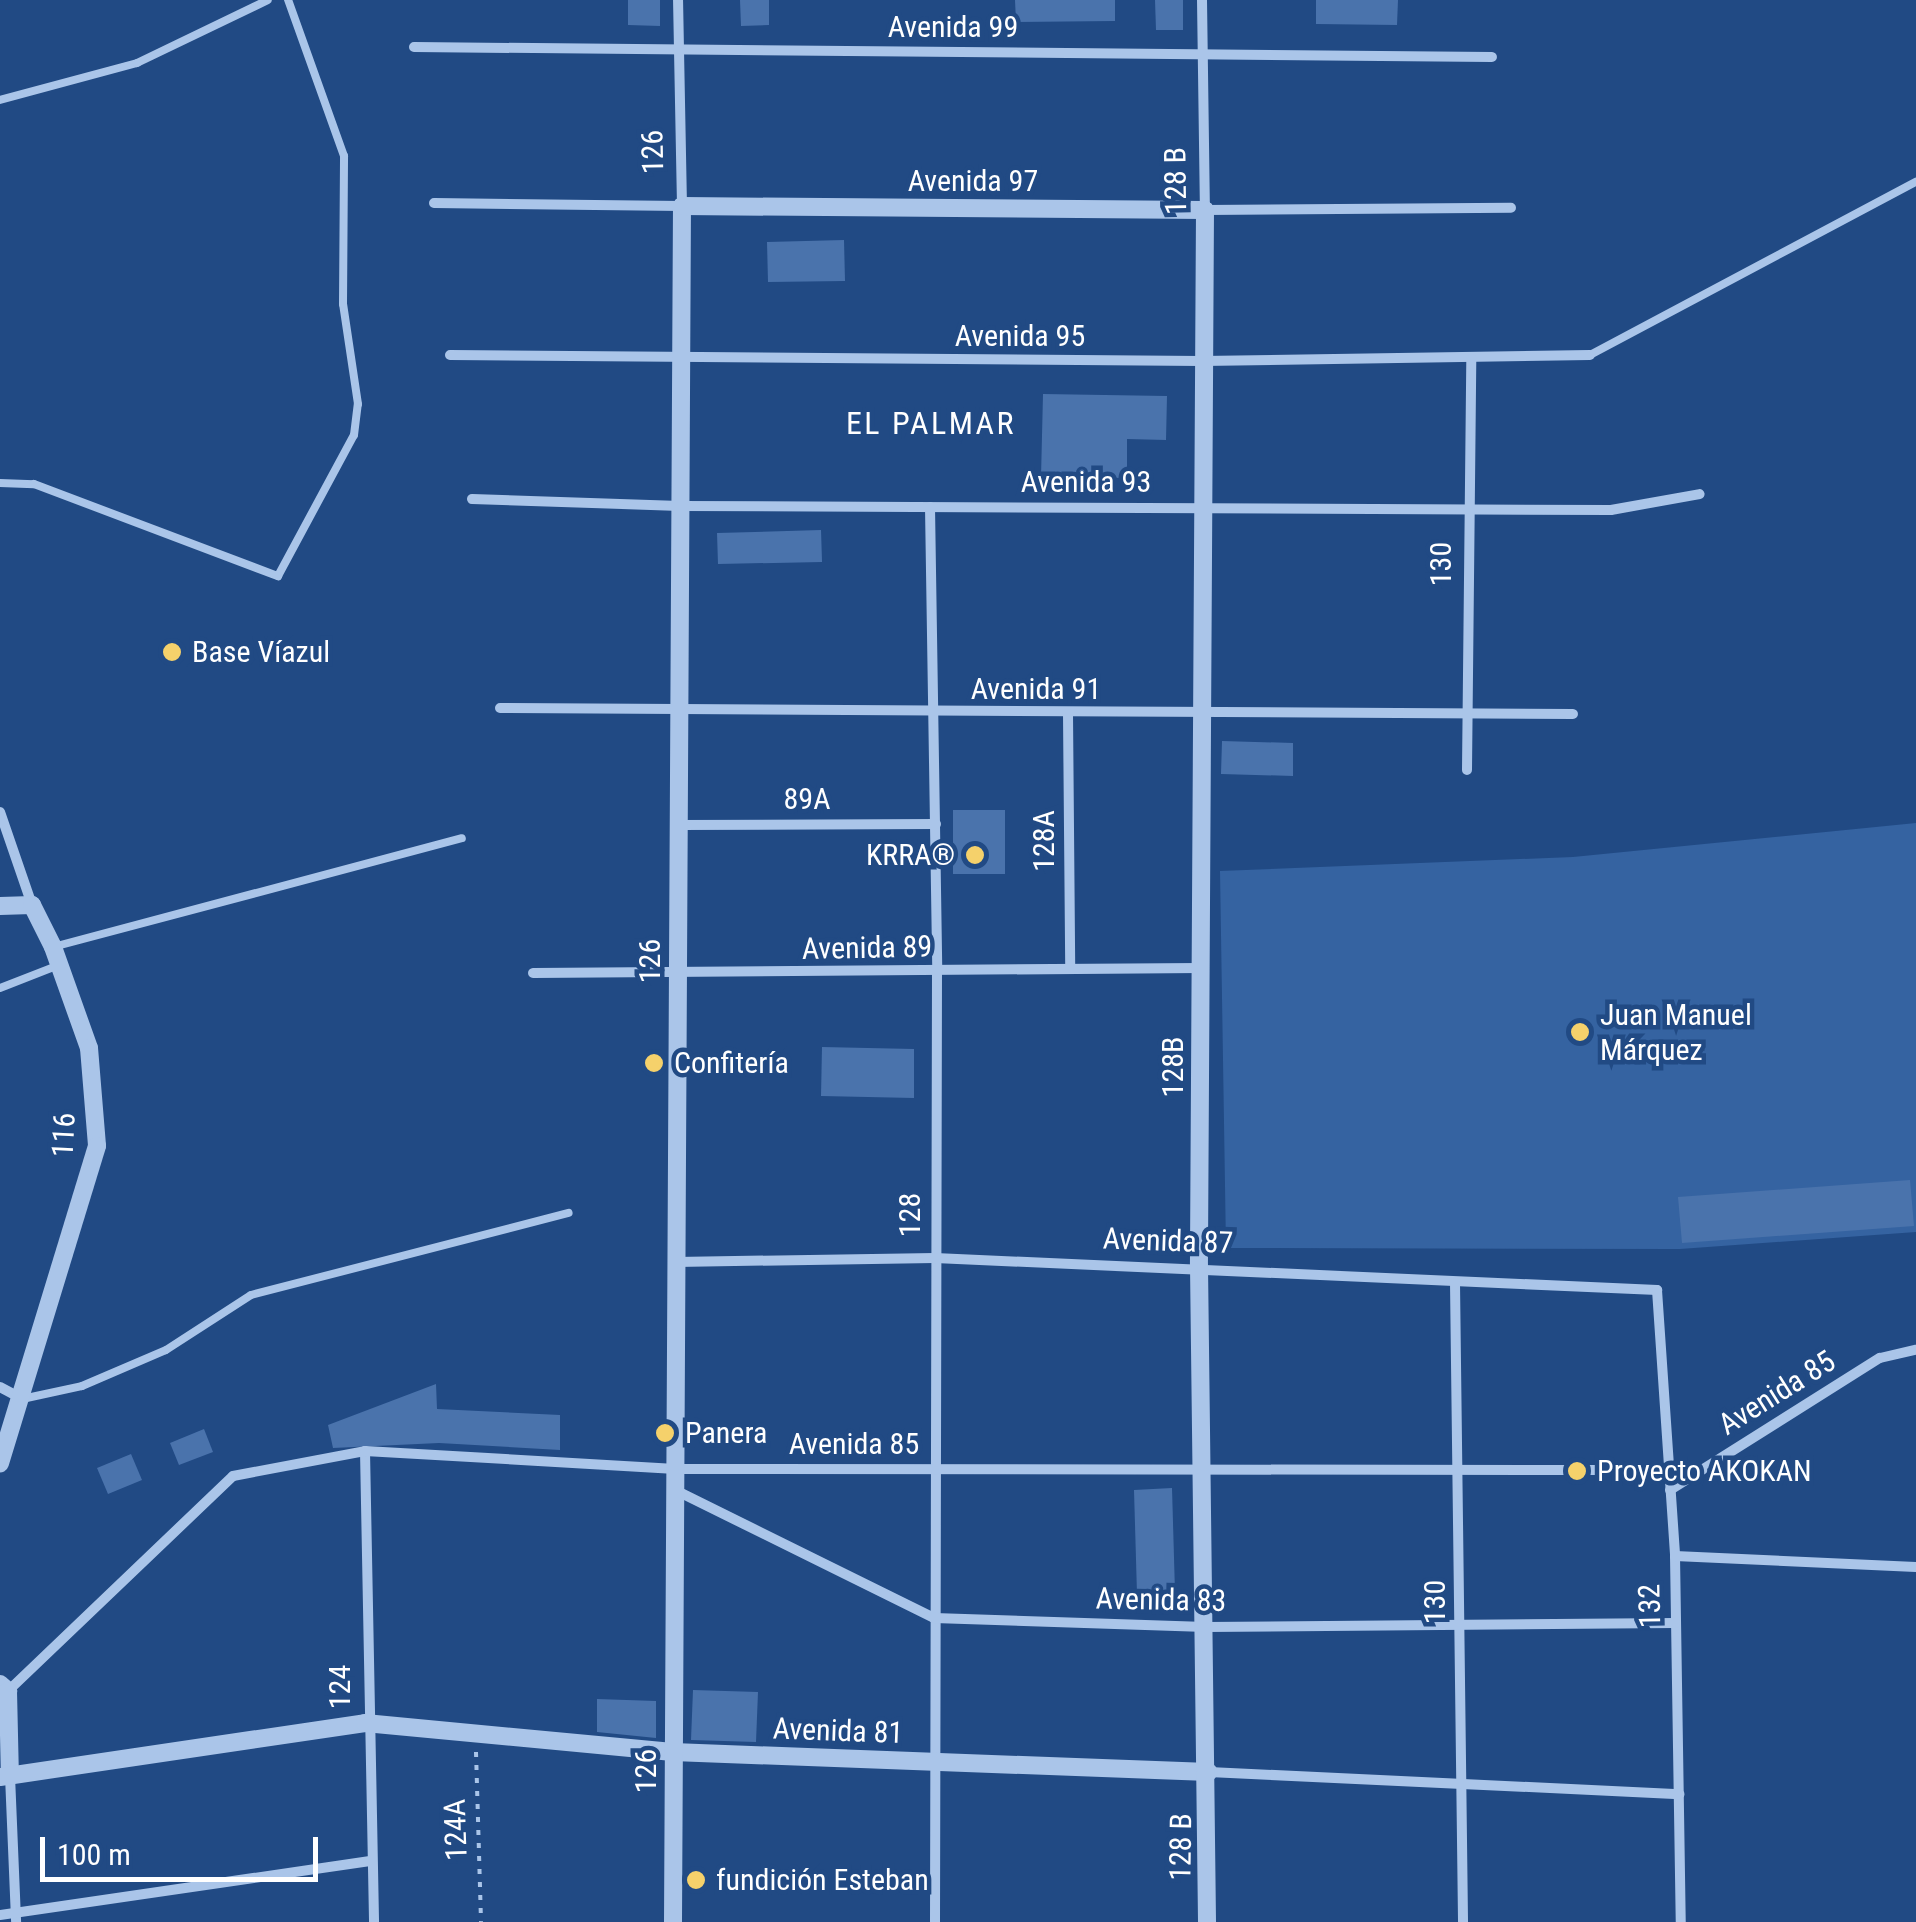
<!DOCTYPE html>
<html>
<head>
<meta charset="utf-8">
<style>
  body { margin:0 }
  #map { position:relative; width:1916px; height:1922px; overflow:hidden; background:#214a84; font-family:"Roboto Condensed",sans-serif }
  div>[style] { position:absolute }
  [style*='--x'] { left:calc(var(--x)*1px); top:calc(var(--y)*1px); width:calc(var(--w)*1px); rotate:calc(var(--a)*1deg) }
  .green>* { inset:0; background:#3563a1 }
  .building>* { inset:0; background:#4a73ac }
  .path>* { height:4px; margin-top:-2px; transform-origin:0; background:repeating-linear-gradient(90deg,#aac5e9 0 5px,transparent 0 13px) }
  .service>* { height:8px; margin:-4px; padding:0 4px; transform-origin:4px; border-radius:4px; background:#aac5e9 }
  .minor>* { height:10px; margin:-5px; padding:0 5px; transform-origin:5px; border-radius:5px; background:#aac5e9 }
  .tertiary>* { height:18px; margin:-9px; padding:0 9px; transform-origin:9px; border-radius:9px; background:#aac5e9 }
  .dots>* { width:28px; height:28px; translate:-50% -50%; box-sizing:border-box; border:5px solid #214a84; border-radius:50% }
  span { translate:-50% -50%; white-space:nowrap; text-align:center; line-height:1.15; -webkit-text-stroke:9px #214a84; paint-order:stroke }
  .street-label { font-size:30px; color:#fff }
  .poi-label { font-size:30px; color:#fff }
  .left { translate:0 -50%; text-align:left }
  .right { translate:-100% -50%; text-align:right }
  .neighbourhood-label { font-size:32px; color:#fff; letter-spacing:2.5px }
  .scale { position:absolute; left:40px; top:1837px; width:278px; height:45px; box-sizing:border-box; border:5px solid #fff; border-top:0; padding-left:12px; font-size:30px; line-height:35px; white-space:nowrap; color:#fff; -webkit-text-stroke:8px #214a84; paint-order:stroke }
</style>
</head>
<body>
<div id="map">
  <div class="green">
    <div style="clip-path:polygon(1916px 823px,1916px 1232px,1680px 1249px,1226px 1248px,1220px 871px,1573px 857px)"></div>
  </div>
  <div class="building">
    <div style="clip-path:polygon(628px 0,660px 0,660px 26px,628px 25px)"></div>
    <div style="clip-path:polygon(740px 0,769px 0,769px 25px,741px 26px)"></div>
    <div style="clip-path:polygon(1015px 0,1115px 0,1115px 21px,1016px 22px)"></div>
    <div style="clip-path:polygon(1155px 0,1183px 0,1183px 30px,1156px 30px)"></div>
    <div style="clip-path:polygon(1316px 0,1398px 0,1397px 25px,1316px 24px)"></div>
    <div style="clip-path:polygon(844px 240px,845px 281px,768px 282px,767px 242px)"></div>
    <div style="clip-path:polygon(1043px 394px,1167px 396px,1166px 440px,1127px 439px,1127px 478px,1041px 477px)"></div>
    <div style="clip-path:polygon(821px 530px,822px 562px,718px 564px,717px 533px)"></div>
    <div style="clip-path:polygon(1222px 741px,1293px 743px,1293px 776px,1221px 774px)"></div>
    <div style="clip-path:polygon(953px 810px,1005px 810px,1005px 874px,953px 874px)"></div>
    <div style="clip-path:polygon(822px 1047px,914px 1049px,914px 1098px,821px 1096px)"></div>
    <div style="clip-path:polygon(1910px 1180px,1914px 1226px,1682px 1243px,1678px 1197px)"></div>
    <div style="clip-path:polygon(436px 1384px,437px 1409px,560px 1415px,560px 1450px,439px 1443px,333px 1448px,328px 1425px)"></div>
    <div style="clip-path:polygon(204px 1429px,213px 1452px,179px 1465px,170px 1443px)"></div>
    <div style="clip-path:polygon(131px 1454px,142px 1480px,108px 1494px,97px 1468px)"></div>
    <div style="clip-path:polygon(1172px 1488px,1175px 1592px,1137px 1594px,1134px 1490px)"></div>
    <div style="clip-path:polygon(693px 1690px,758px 1692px,756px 1742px,691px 1740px)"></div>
    <div style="clip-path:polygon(597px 1699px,656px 1701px,656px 1738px,597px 1732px)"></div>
  </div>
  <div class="path">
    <div style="--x:476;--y:1752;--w:170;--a:88.3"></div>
  </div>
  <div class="service">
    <div style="--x:0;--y:100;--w:142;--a:-15.1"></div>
    <div style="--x:137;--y:63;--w:145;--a:-25.7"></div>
    <div style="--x:1590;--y:355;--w:369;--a:-28"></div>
    <div style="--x:0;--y:483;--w:34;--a:2"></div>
    <div style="--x:34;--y:484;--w:261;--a:20.7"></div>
    <div style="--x:278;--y:576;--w:160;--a:-61.7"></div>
    <div style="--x:354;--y:435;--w:31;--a:-83"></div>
    <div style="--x:358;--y:404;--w:101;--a:-98.5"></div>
    <div style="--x:343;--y:304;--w:148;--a:-89.6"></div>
    <div style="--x:344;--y:156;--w:166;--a:-109.7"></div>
    <div style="--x:53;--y:947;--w:423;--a:-14.9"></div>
    <div style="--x:0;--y:988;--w:63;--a:-21.3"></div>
    <div style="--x:22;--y:1399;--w:61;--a:-12.2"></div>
    <div style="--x:82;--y:1386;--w:91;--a:-23.2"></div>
    <div style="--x:166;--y:1350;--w:101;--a:-32.9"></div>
    <div style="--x:251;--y:1295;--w:328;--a:-14.5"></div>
  </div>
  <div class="minor">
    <div style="--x:1202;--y:0;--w:210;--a:89.2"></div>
    <div style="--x:1205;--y:210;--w:306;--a:-0.4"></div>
    <div style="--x:414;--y:47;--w:1078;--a:0.53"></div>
    <div style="--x:434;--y:203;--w:248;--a:0.7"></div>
    <div style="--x:682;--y:206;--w:206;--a:-91.1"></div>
    <div style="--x:450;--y:355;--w:752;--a:0.46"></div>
    <div style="--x:1202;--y:361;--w:388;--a:-0.9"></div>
    <div style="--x:472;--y:499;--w:208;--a:1.9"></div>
    <div style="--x:680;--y:506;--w:931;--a:0.25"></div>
    <div style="--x:1611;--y:510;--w:90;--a:-10.2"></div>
    <div style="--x:930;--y:507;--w:465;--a:89.1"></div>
    <div style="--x:937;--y:972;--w:950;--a:90.12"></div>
    <div style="--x:500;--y:708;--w:1073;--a:0.32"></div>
    <div style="--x:1068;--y:714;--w:254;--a:89.5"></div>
    <div style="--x:1467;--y:770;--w:411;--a:-89.4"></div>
    <div style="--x:0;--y:812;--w:98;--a:71"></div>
    <div style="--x:679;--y:825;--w:257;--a:-0.2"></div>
    <div style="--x:533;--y:973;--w:668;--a:-0.43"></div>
    <div style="--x:676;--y:1262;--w:259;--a:-0.9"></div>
    <div style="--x:935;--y:1258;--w:723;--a:2.54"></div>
    <div style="--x:1657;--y:1290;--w:267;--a:86.1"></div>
    <div style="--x:1675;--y:1556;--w:366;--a:89.1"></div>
    <div style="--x:1455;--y:1283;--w:639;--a:89.28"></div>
    <div style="--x:0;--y:1387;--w:24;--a:28"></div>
    <div style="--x:365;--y:1451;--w:471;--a:88.9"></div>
    <div style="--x:675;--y:1490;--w:289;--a:26.3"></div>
    <div style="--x:934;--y:1618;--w:272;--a:1.9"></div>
    <div style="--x:1206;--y:1627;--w:469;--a:-0.5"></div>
    <div style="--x:1670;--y:1490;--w:248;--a:-32.2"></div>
    <div style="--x:1880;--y:1358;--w:37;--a:-13"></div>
    <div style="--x:1675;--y:1556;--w:241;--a:2.6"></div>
    <div style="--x:8;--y:1691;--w:311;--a:-43.7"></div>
    <div style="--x:233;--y:1476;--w:134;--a:-10.7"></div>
    <div style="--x:365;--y:1451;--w:311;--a:3.3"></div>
    <div style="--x:675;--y:1469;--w:994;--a:0.06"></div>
    <div style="--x:1209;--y:1772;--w:471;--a:2.7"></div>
    <div style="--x:10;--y:1776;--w:146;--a:87.6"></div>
    <div style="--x:0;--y:1915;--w:374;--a:-8.3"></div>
  </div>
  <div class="tertiary">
    <div style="--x:0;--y:906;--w:32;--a:-2"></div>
    <div style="--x:32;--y:905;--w:47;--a:63.4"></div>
    <div style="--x:53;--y:947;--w:107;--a:70.4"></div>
    <div style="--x:89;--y:1048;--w:98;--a:85.3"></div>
    <div style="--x:97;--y:1146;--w:332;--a:107"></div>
    <div style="--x:0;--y:1684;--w:11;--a:41"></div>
    <div style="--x:8;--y:1691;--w:85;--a:88.7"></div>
    <div style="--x:0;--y:1777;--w:369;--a:-8.4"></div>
    <div style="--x:365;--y:1723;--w:309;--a:5.4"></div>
    <div style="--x:673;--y:1752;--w:536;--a:2.14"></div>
    <div style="--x:673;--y:1922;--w:1716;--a:-89.7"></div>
    <div style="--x:682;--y:206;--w:523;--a:0.44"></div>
    <div style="--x:1205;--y:210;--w:1056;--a:90.33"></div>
    <div style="--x:1199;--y:1266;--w:656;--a:89.3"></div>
  </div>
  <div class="dots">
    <div style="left:172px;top:652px;background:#f5d16b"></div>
    <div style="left:975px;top:855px;background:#f5d16b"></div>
    <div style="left:1580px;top:1032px;background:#f5d16b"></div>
    <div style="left:654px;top:1063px;background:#f5d16b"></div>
    <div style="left:665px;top:1433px;background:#f5d16b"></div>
    <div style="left:1577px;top:1471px;background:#f5d16b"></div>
    <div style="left:696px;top:1880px;background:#f5d16b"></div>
  </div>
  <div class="street-label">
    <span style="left:953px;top:27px">Avenida 99</span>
    <span style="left:653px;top:152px;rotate:-91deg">126</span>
    <span style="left:973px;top:181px">Avenida 97</span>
    <span style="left:1176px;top:181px;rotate:-91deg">128 B</span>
    <span style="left:1020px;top:336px">Avenida 95</span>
    <span style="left:1086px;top:482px">Avenida 93</span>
    <span style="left:1441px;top:564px;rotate:-90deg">130</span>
    <span style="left:1036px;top:689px">Avenida 91</span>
    <span style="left:807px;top:799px">89A</span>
    <span style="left:1044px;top:841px;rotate:-90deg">128A</span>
    <span style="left:867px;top:948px;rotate:-1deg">Avenida 89</span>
    <span style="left:650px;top:961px;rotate:-90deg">126</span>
    <span style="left:1173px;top:1067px;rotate:-90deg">128B</span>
    <span style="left:64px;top:1135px;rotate:-87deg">116</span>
    <span style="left:910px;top:1215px;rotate:-90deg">128</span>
    <span style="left:1168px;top:1241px;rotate:2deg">Avenida 87</span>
    <span style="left:1777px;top:1393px;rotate:-32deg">Avenida 85</span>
    <span style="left:854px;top:1444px">Avenida 85</span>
    <span style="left:1161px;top:1600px;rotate:1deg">Avenida 83</span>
    <span style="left:1435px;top:1602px;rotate:-90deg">130</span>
    <span style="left:1650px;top:1606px;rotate:-91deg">132</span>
    <span style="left:340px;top:1687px;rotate:-90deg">124</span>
    <span style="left:838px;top:1731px;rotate:2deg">Avenida 81</span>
    <span style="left:646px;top:1771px;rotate:-90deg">126</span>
    <span style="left:456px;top:1830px;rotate:-92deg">124A</span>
    <span style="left:1181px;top:1847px;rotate:-89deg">128 B</span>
  </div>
  <div class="poi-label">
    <span class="left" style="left:192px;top:652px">Base Víazul</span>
    <span class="right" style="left:955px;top:855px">KRRA®</span>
    <span class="left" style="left:1600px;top:1032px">Juan Manuel<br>Márquez</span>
    <span class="left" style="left:674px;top:1063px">Confitería</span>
    <span class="left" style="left:685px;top:1433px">Panera</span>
    <span class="left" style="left:1597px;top:1471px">Proyecto AKOKAN</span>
    <span class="left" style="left:716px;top:1880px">fundición Esteban</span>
  </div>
  <div class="neighbourhood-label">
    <span style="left:931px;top:423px">EL PALMAR</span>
  </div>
  <div class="scale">100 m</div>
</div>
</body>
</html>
